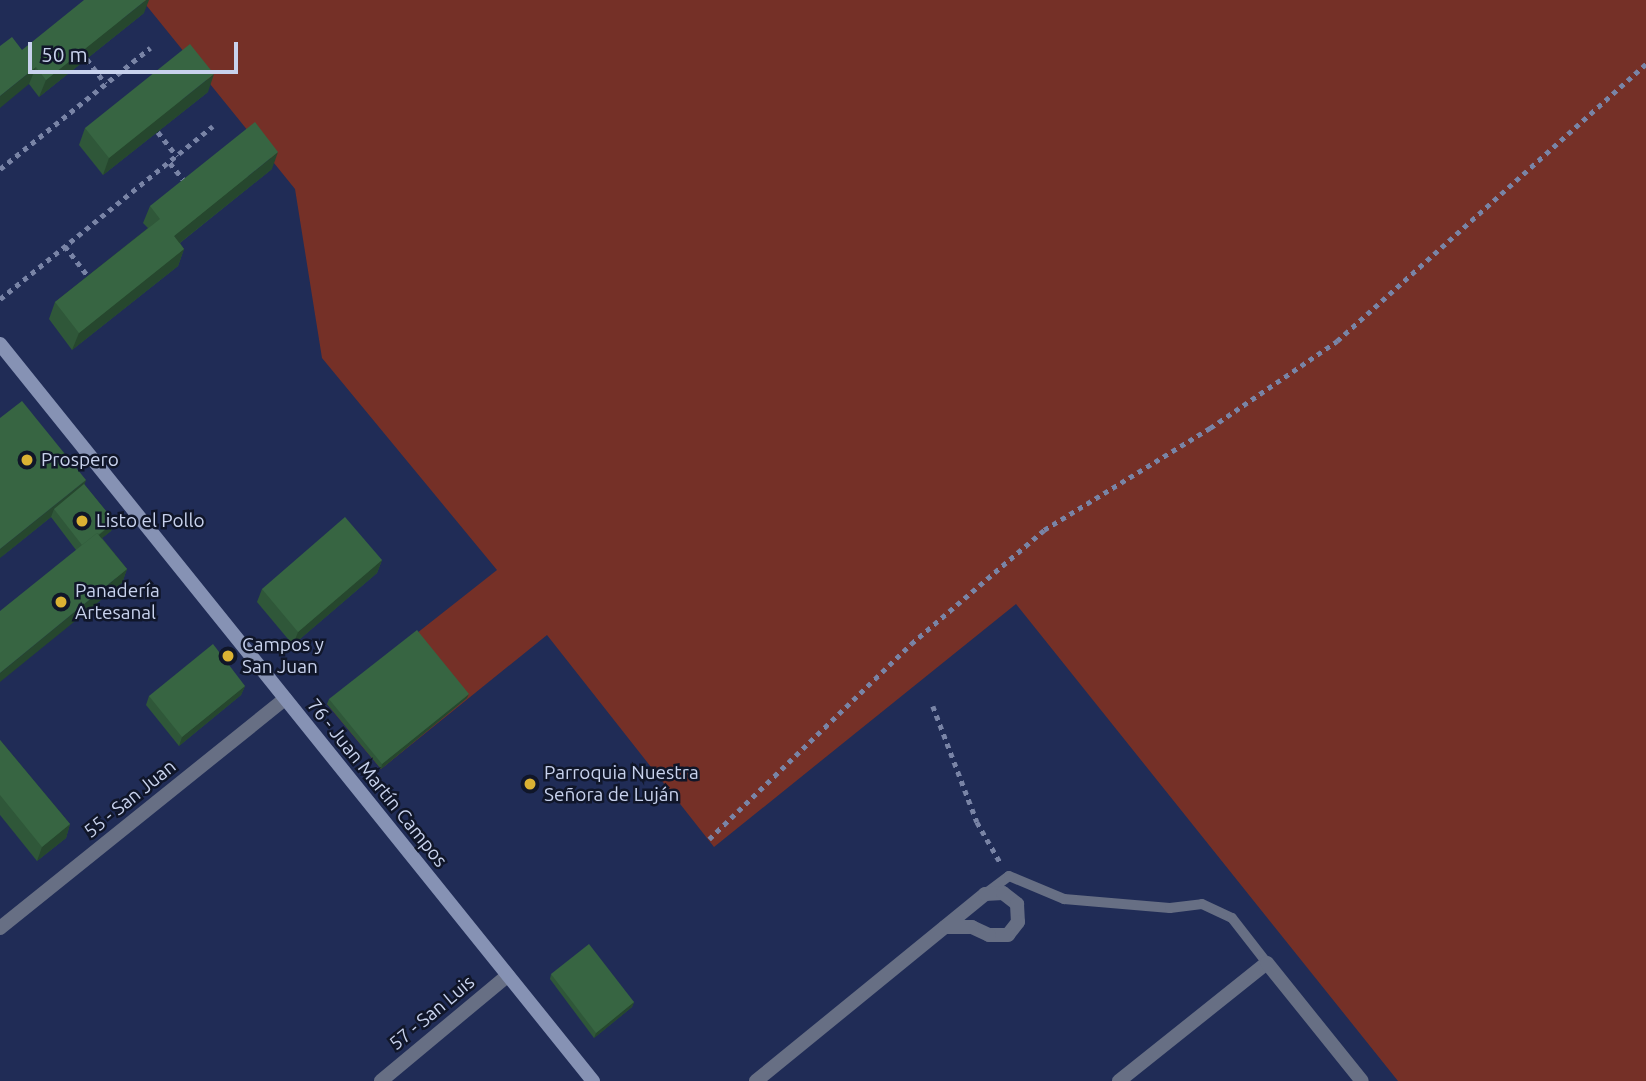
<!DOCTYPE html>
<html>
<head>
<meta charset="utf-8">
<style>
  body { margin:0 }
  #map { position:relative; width:1646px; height:1081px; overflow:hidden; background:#202c56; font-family:Ubuntu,sans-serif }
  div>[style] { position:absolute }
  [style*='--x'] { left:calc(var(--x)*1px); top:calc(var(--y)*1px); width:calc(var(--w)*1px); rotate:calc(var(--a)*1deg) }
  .green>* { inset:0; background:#753027 }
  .path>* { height:4.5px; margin-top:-2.25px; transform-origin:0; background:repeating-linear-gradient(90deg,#7984a6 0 5px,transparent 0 10px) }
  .lane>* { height:10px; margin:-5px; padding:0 5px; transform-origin:5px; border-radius:5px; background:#676f84 }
  .street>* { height:14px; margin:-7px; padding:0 7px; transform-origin:7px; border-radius:7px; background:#676f84 }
  .secondary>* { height:14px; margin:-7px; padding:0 7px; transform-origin:7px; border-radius:7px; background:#8692b4 }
  .wall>* { inset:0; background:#2f5739 }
  .shaded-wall>* { inset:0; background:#26472e }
  .building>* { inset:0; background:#376542 }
  .dots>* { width:19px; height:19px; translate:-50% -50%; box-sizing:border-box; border:4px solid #101629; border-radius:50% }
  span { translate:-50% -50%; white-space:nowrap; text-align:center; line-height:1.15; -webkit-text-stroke:5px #101629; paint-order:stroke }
  .poi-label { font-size:19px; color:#c8d2ed }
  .left { translate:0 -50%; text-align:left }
  .street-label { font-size:19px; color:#c8d2ed }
  .scale { position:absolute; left:28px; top:42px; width:210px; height:32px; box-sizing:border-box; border:4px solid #c8d2ed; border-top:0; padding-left:9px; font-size:21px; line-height:24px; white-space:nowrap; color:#c8d2ed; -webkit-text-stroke:5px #101629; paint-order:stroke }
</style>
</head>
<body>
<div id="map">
  <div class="green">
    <div style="clip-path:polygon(142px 0,1646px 0,1646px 1081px,1398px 1081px,1016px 604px,714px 847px,547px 635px,381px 769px,327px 704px,497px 570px,322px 358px,295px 189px)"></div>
  </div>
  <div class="path">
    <div style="--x:87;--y:59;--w:31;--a:53"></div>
    <div style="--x:158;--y:132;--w:31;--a:52"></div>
    <div style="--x:170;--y:163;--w:26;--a:51"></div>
    <div style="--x:0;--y:169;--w:193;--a:-38.9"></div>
    <div style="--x:65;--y:246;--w:43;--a:52.6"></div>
    <div style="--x:0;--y:299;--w:274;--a:-39.1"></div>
    <div style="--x:933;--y:706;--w:124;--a:69.2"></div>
    <div style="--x:977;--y:822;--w:46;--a:60.1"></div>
    <div style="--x:709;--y:839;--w:281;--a:-44"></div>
    <div style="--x:911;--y:644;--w:175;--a:-40.6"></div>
    <div style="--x:1044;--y:530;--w:195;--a:-31.6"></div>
    <div style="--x:1210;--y:428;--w:154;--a:-34.4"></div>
    <div style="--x:1337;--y:341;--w:415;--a:-41.9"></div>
  </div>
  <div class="lane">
    <div style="--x:985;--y:894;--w:30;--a:-37"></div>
    <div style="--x:1009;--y:876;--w:60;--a:22.7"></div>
    <div style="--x:1064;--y:899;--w:106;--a:4.9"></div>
    <div style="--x:1170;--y:908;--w:32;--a:-7"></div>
    <div style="--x:1202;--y:904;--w:33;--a:25"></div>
    <div style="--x:1232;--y:918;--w:57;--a:52.1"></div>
  </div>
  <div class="street">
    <div style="--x:0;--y:928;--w:366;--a:-38.8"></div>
    <div style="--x:381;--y:1081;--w:165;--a:-39.8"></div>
    <div style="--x:756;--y:1081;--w:296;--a:-39.2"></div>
    <div style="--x:985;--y:894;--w:18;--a:-3"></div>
    <div style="--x:1003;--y:893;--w:18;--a:38"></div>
    <div style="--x:1017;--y:904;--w:18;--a:87"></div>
    <div style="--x:1018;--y:922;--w:16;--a:128"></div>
    <div style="--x:1008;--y:935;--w:19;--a:180"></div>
    <div style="--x:989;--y:935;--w:19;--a:-155"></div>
    <div style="--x:972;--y:927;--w:27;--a:180"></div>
    <div style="--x:1119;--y:1081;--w:189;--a:-38.6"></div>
    <div style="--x:1267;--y:963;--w:151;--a:51.2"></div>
  </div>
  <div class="secondary">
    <div style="--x:0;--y:344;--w:946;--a:51.18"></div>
  </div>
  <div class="wall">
    <div style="clip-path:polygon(144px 13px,39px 97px,29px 84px,22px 50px)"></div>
    <div style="clip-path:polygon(208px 92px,103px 175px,79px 145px,85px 128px)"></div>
    <div style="clip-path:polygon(272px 169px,180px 243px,184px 249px,178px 266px,72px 350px,49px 319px,55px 302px,148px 228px,143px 223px,150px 206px)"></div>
    <div style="clip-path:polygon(86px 480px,84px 484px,115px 522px,111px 531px,102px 538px,127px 569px,122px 583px,76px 550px,51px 517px,0 558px)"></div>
    <div style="clip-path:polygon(382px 560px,377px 573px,293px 645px,257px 602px,262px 589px)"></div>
    <div style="clip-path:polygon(245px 686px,241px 695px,179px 746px,146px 705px,149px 696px)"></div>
    <div style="clip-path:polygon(467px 698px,381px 769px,327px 704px,329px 699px)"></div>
    <div style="clip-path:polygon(0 740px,70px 824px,66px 838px,37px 861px,0 815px)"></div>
    <div style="clip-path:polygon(551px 974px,634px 1002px,632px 1007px,594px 1038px,550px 979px)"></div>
  </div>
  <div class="shaded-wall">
    <div style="clip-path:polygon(146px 0,149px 0,144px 13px,39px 97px,46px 80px)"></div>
    <div style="clip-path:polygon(36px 67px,29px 84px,0 108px,0 96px)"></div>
    <div style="clip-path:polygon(214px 74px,208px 92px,103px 175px,109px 158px)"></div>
    <div style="clip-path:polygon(278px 152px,272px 169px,167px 253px,174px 236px)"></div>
    <div style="clip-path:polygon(184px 249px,178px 266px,72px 350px,79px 333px)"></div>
    <div style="clip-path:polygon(86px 480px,81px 493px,54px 509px,51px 517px,0 558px,0 549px)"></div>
    <div style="clip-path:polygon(115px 522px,111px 531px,80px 556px,84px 547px)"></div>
    <div style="clip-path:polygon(382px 560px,377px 573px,293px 645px,298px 632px)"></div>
    <div style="clip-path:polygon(127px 569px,122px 583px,0 682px,0 673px)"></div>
    <div style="clip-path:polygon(245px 686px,241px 695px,179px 746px,182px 737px)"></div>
    <div style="clip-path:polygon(469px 694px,467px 698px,381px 769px,382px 764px)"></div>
    <div style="clip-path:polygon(70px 824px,66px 838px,37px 861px,42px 847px)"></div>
    <div style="clip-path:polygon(634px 1002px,632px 1007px,594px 1038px,596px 1033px)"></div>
  </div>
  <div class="building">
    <div style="clip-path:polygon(84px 0,146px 0,46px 80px,36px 67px,0 96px,0 46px,12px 37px,22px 50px)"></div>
    <div style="clip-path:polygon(190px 44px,214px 74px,109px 158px,85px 128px)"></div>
    <div style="clip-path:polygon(255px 122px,278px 152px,174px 236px,184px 249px,79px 333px,55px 302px,160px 219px,150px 206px)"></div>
    <div style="clip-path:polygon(22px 401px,86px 480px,0 549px,0 418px)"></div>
    <div style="clip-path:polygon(84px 484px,115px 522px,99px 534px,97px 533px,82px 545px,54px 509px)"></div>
    <div style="clip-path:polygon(345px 517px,382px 560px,298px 632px,262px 589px)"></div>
    <div style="clip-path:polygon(97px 533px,127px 569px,0 673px,0 611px)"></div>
    <div style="clip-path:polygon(417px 630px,469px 694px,382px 764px,329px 699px)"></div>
    <div style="clip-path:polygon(213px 644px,245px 686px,182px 737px,149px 696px)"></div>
    <div style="clip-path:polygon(0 740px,70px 824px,42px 847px,0 795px)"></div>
    <div style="clip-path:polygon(589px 944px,634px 1002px,596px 1033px,551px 974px)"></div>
  </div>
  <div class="dots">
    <div style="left:27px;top:460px;background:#dbb233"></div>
    <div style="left:82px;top:521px;background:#dbb233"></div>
    <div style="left:61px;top:602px;background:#dbb233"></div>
    <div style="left:228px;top:656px;background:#dbb233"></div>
    <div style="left:530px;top:784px;background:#dbb233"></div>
  </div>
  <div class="poi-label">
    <span class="left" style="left:41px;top:460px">Prospero</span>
    <span class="left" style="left:96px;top:521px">Listo el Pollo</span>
    <span class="left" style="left:75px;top:602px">Panadería<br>Artesanal</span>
    <span class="left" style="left:242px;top:656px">Campos y<br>San Juan</span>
    <span class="left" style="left:544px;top:784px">Parroquia Nuestra<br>Señora de Luján</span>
  </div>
  <div class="street-label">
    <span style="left:377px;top:783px;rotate:51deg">76 - Juan Martín Campos</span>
    <span style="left:130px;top:799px;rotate:-39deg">55 - San Juan</span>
    <span style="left:432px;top:1013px;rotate:-40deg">57 - San Luis</span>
  </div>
  <div class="scale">50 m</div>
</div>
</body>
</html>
